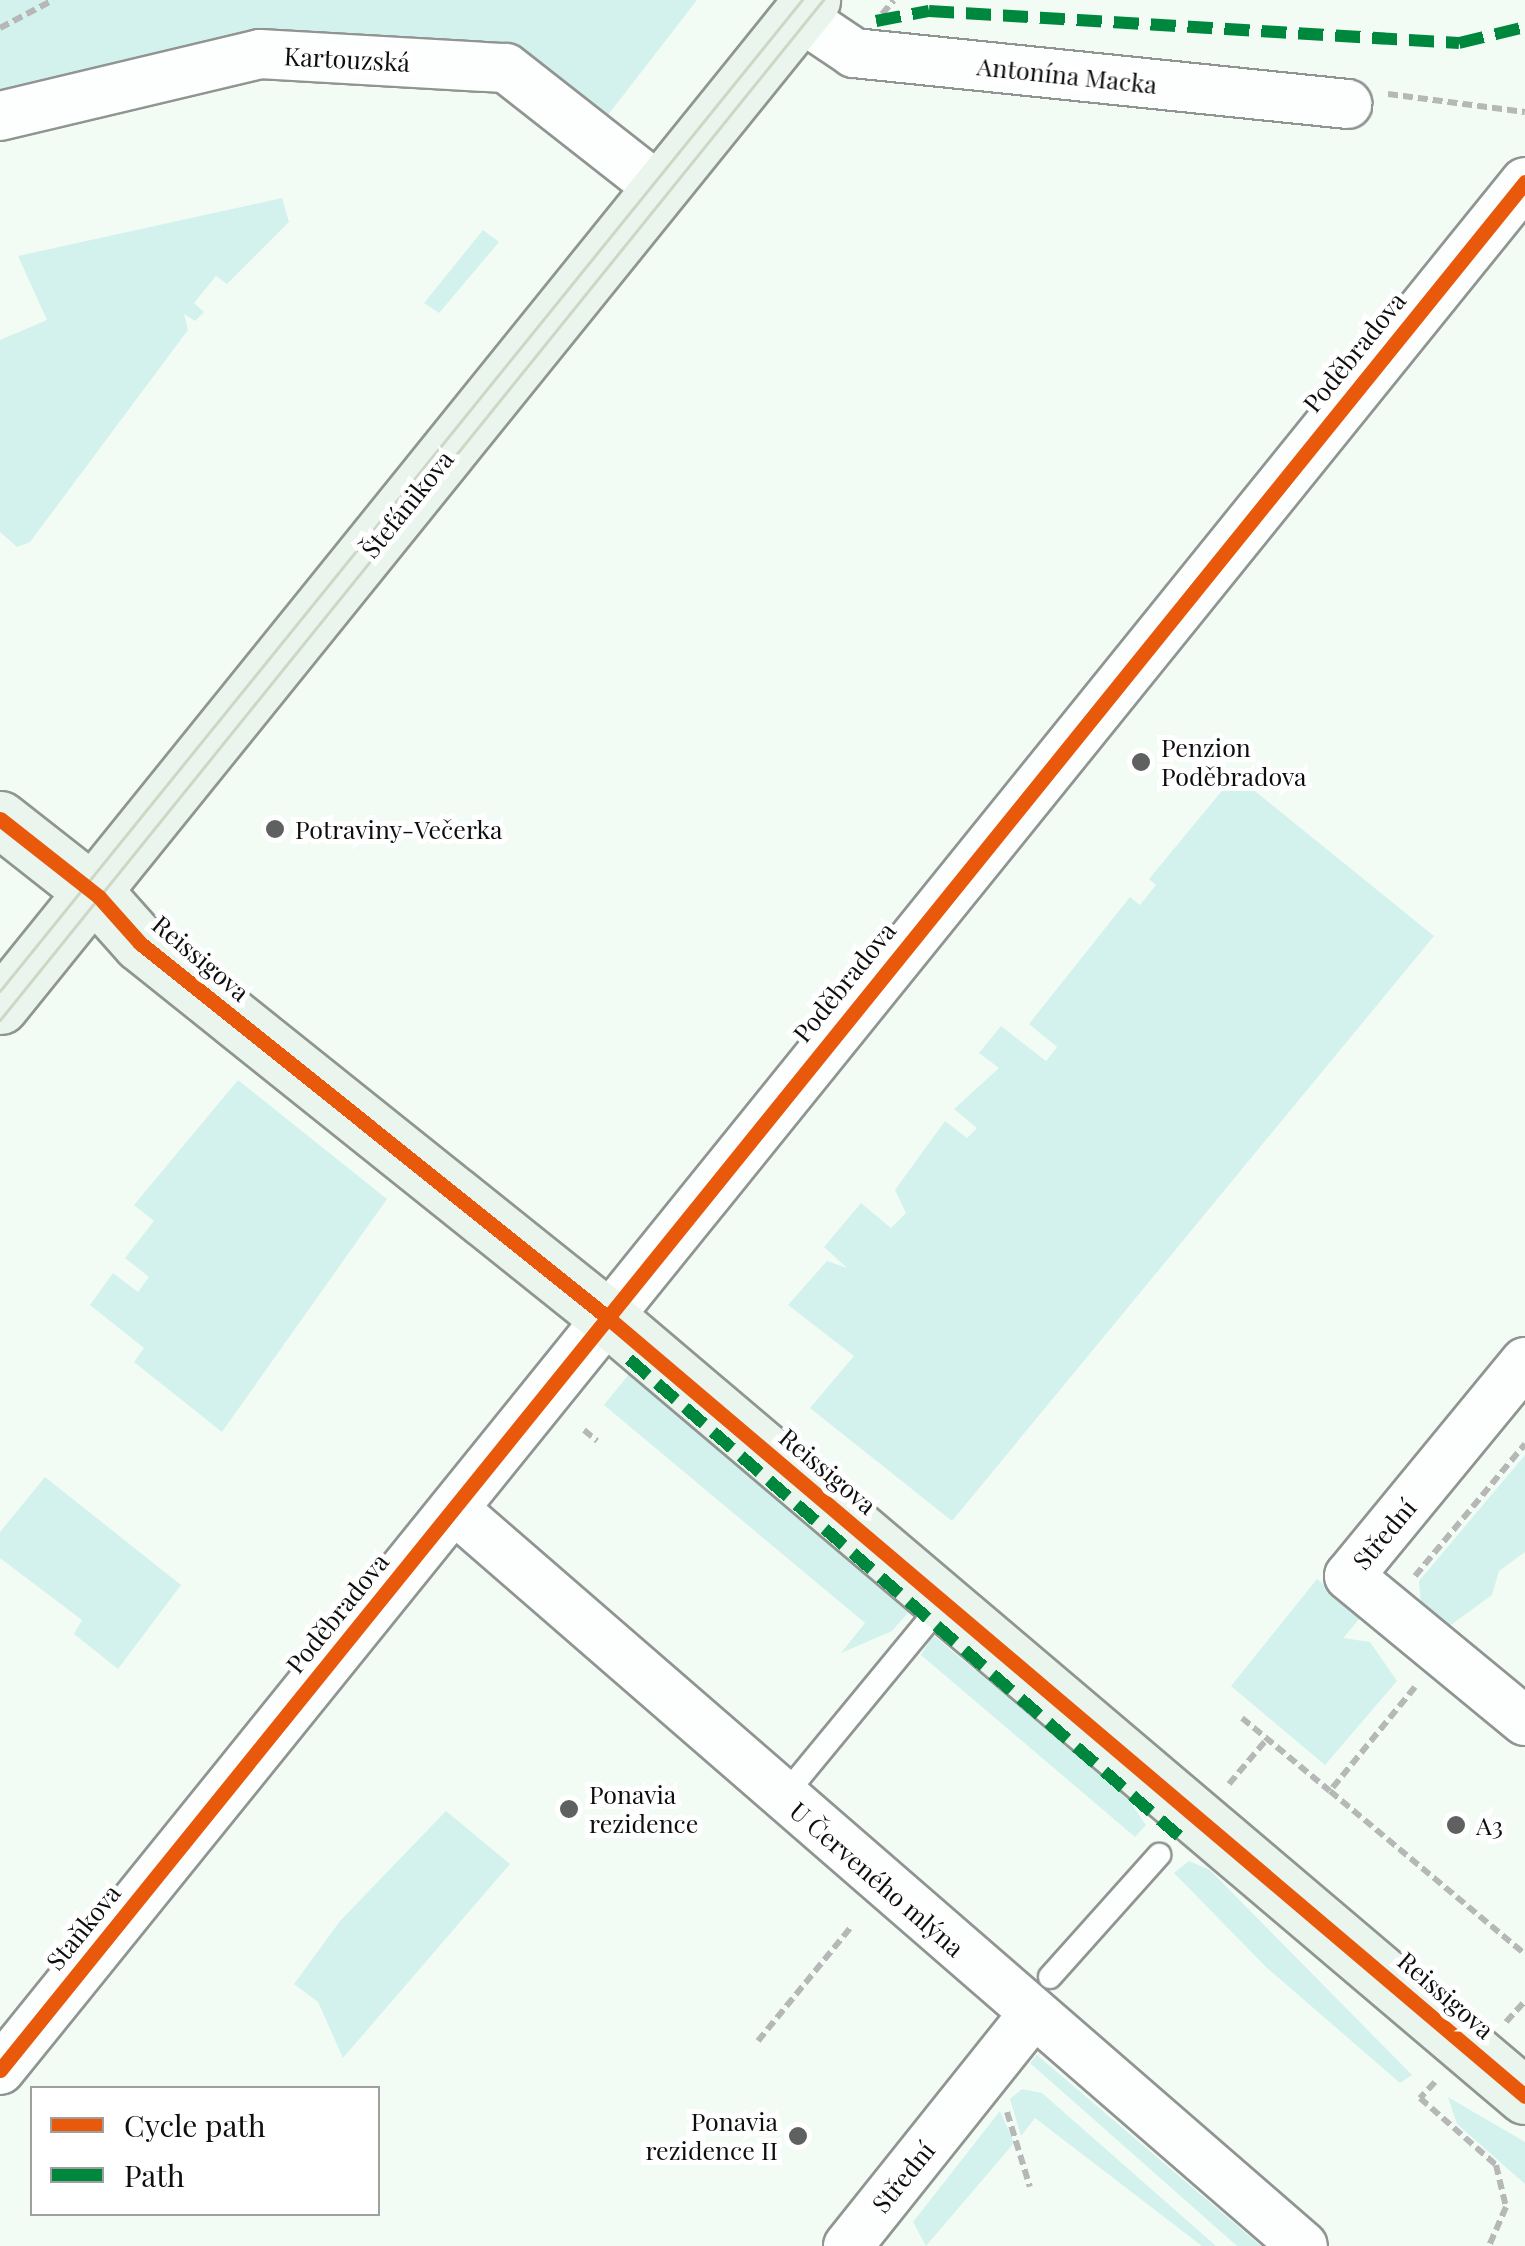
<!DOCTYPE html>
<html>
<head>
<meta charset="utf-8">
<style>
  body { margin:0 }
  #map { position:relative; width:1525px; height:2246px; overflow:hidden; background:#f2fcf5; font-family:"Playfair Display",serif }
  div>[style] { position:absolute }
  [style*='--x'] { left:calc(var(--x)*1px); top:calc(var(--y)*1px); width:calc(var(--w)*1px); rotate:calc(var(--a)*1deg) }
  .green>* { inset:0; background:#d3f2ed }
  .path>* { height:6px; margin-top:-3px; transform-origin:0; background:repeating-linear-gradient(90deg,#b6b8b7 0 10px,transparent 0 15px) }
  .roads { filter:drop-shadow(2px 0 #919592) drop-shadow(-2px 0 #919592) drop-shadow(0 2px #919592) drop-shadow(0 -2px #919592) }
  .lane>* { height:22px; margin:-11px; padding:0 11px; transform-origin:11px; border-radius:11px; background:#fdfffe }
  .street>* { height:48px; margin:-24px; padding:0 24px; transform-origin:24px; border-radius:24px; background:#fdfffe }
  .secondary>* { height:55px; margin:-27.5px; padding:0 27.5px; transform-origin:27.5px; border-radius:27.5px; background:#eaf5ed }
  .tram>* { height:2.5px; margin:-1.25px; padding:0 1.25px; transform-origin:1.25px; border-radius:1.25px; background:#ced7c5 }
  .quiet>* { height:12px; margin-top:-6px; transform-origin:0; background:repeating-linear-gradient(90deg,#00873e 0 25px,transparent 0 37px) }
  .cycleway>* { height:15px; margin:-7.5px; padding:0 7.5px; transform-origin:7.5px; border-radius:7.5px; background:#e8590c }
  .dots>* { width:28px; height:28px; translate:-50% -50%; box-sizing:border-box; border:5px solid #fff; border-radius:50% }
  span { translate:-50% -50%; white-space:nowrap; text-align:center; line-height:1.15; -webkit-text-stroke:10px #fff; paint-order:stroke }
  .street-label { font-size:25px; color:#0e0e0e }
  .poi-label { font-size:25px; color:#0e0e0e }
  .left { translate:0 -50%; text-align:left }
  .right { translate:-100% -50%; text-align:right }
  .legend { position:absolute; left:30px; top:2086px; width:350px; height:130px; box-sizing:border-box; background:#fff; border:2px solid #9f9f9f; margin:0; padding:12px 18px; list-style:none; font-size:30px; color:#0e0e0e }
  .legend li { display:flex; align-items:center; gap:20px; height:50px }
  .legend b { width:50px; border:2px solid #9f9f9f }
</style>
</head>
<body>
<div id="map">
  <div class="green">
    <div style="clip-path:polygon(0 0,697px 0,601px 124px,512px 53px,0 99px)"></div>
    <div style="clip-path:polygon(282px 198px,289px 222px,227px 284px,216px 276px,194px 303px,204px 312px,195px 321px,184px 314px,188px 330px,30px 542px,17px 547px,0 532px,0 340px,47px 320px,18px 256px)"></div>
    <div style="clip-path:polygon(483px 230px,499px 242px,439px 313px,424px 303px)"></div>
    <div style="clip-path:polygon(1235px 775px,1434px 936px,952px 1521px,810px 1408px,854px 1356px,788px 1305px,827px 1261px,847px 1268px,824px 1247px,861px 1203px,891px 1228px,906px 1213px,895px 1190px,945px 1121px,967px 1138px,977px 1128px,954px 1109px,999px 1068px,979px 1053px,1001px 1026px,1046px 1061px,1057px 1047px,1029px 1024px,1130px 897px,1140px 905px,1156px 885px,1149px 879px)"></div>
    <div style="clip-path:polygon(238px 1080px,387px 1199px,222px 1432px,134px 1362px,144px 1348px,90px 1305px,113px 1273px,138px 1292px,149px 1277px,125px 1258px,154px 1221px,134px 1205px)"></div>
    <div style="clip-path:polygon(634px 1368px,914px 1606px,892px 1631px,841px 1653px,865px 1623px,604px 1405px)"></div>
    <div style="clip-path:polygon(1525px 1455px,1525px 1552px,1499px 1571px,1492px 1595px,1448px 1627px,1421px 1603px,1419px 1581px)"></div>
    <div style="clip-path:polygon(45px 1477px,181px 1585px,118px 1669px,74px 1634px,82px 1620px,0 1558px,0 1532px)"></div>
    <div style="clip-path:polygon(1317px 1579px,1361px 1617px,1343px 1638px,1370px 1642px,1397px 1681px,1325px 1765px,1231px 1686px)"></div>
    <div style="clip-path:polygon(933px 1635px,1126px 1796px,1146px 1825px,1135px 1837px,921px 1655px)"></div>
    <div style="clip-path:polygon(446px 1811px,510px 1864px,343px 2058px,318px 2002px,294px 1984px,340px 1921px)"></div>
    <div style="clip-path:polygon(1189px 1861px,1210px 1870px,1412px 2075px,1400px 2083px,1266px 1967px,1174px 1873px)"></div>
    <div style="clip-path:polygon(1037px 2055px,1261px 2246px,1237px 2246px,1030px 2063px)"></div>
    <div style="clip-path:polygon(1022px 2089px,1042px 2093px,1216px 2246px,1202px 2246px,1035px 2118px,1021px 2136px,1010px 2099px)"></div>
    <div style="clip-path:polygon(1448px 2097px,1525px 2142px,1525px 2184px,1457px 2124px)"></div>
    <div style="clip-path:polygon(1000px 2111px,1014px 2143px,926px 2246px,913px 2222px)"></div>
  </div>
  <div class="path">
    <div style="--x:882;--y:14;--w:18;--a:-49"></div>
    <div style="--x:0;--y:28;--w:60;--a:-27.8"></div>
    <div style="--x:1388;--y:94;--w:138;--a:7.5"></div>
    <div style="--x:584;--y:1430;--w:17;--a:40"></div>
    <div style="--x:1415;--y:1576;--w:172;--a:-50.2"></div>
    <div style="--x:1415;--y:1687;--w:134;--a:129.3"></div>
    <div style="--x:1330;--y:1791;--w:254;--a:39.9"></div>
    <div style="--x:1242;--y:1718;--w:114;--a:39.7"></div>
    <div style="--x:1229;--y:1784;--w:59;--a:-49.8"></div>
    <div style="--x:1506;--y:2022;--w:28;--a:-48"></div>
    <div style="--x:758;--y:2041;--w:146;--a:-50.8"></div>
    <div style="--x:1435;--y:2082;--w:22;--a:133"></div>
    <div style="--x:1420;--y:2098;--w:101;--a:41.4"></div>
    <div style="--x:1496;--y:2165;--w:43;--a:76.6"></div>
    <div style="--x:1506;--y:2207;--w:43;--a:113.6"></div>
    <div style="--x:1007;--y:2112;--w:78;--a:73"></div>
  </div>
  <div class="roads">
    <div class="lane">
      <div style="--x:783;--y:1797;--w:251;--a:-50.5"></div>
      <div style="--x:1050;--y:1977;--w:164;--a:-48.2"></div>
    </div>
    <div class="street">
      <div style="--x:799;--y:16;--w:66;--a:33.9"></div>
      <div style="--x:854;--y:53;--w:496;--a:5.9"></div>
      <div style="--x:0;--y:116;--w:267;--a:-13.4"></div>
      <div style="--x:260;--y:54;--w:246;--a:3.3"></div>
      <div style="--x:506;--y:68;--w:194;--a:38.1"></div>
      <div style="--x:1525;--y:1362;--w:277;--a:129.4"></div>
      <div style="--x:1349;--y:1576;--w:228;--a:39.5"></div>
      <div style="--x:454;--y:1509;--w:1124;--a:40.96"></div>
      <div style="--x:0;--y:2070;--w:2427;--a:-51.07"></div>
      <div style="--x:848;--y:2246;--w:297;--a:-51.4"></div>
    </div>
    <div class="secondary">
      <div style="--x:0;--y:819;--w:126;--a:38.2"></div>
      <div style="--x:99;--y:897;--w:62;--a:48.3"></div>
      <div style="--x:140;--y:943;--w:598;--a:38.69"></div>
      <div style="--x:607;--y:1317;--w:1204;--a:40.32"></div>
      <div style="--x:0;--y:1006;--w:1293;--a:-51.09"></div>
    </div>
  </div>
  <div class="tram">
    <div style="--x:0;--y:991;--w:1275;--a:-51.02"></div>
    <div style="--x:0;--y:1020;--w:1311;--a:-51.1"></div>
  </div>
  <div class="quiet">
    <div style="--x:876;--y:21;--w:54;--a:-10.7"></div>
    <div style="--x:929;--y:11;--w:531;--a:3.46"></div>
    <div style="--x:1459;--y:43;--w:68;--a:-13.6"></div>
    <div style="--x:629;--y:1359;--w:729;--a:40.94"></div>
  </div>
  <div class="cycleway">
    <div style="--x:0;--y:819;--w:126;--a:38.2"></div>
    <div style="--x:99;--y:897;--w:62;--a:48.3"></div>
    <div style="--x:140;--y:943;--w:598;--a:38.69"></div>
    <div style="--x:607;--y:1317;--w:1204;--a:40.32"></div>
    <div style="--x:0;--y:2070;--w:2427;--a:-51.07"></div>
  </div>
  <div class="dots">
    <div style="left:1141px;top:762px;background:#5e615f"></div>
    <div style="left:275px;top:829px;background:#5e615f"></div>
    <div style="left:569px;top:1809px;background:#5e615f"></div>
    <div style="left:1456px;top:1825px;background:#5e615f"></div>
    <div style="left:798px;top:2136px;background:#5e615f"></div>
  </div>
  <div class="street-label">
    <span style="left:347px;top:59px;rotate:3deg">Kartouzská</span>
    <span style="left:1067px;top:75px;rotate:6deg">Antonína Macka</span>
    <span style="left:1354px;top:352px;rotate:-51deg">Poděbradova</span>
    <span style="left:407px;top:504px;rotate:-51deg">Štefánikova</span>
    <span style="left:201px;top:958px;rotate:40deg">Reissigova</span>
    <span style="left:844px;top:982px;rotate:-51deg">Poděbradova</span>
    <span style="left:828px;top:1471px;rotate:40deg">Reissigova</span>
    <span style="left:1384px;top:1534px;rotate:-50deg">Střední</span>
    <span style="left:337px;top:1613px;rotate:-51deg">Poděbradova</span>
    <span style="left:877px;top:1879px;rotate:41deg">U Červeného mlýna</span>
    <span style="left:83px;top:1927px;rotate:-51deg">Staňkova</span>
    <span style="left:1446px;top:1995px;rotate:41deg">Reissigova</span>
    <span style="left:903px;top:2177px;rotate:-51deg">Střední</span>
  </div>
  <div class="poi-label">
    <span class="left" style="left:1161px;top:762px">Penzion<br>Poděbradova</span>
    <span class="left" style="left:295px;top:829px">Potraviny-Večerka</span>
    <span class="left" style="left:589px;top:1809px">Ponavia<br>rezidence</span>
    <span class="left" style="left:1476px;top:1825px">A3</span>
    <span class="right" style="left:778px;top:2136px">Ponavia<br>rezidence II</span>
  </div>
  <ul class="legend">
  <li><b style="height:12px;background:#e8590c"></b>Cycle path</li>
  <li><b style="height:12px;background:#00873e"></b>Path</li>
  </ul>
</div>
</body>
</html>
